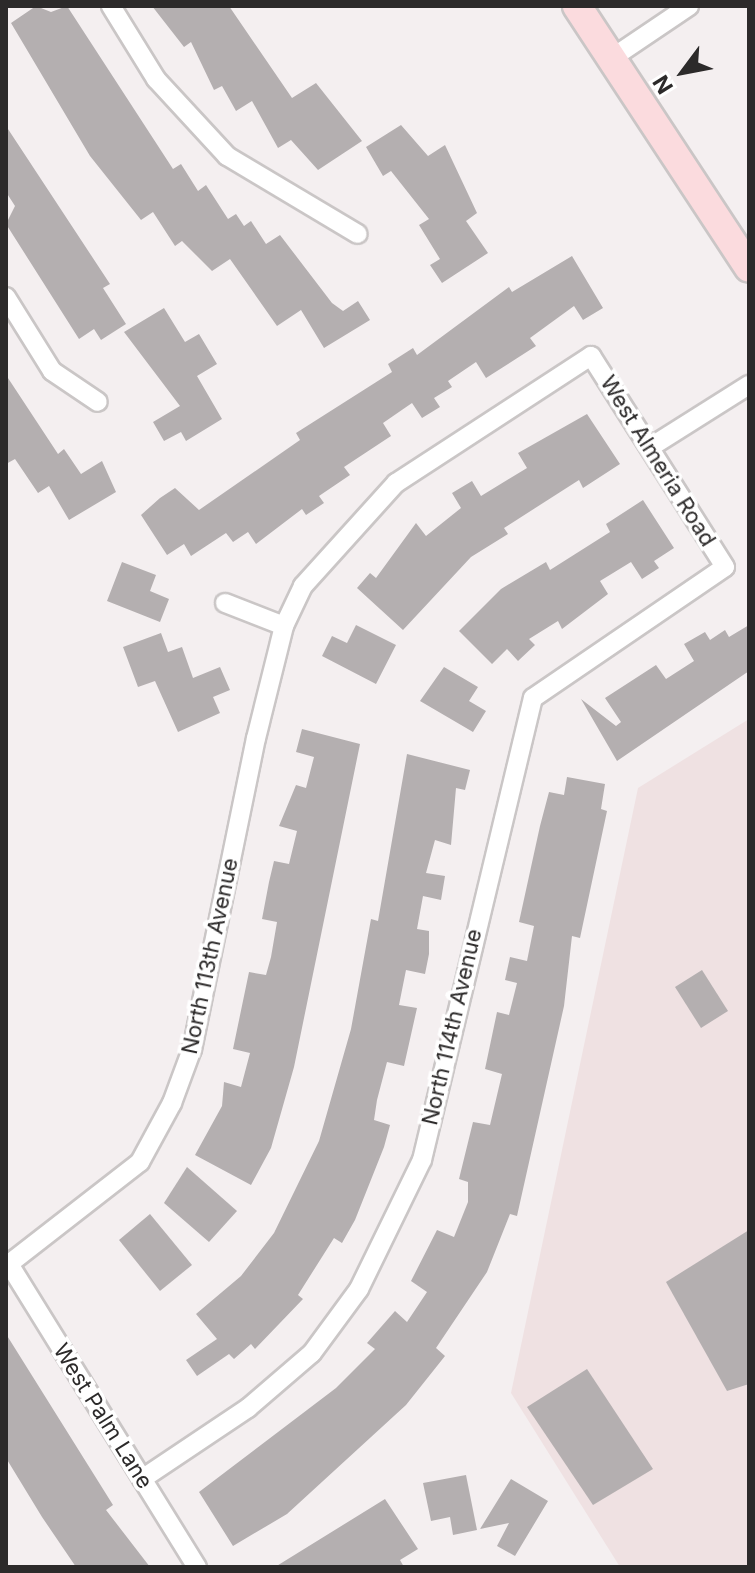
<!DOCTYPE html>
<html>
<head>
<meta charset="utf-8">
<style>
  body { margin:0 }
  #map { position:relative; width:755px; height:1573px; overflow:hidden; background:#f4eff0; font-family:Inter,sans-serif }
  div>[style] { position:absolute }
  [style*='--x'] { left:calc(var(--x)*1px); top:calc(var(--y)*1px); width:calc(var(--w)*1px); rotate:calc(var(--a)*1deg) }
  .built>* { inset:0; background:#efe1e2 }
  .building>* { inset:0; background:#b4afb0 }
  .roads { filter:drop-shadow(2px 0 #cac6c6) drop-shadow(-2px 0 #cac6c6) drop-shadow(0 2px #cac6c6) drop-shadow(0 -2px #cac6c6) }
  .street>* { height:18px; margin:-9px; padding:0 9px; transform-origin:9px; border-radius:9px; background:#fff }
  .primary>* { height:28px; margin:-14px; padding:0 14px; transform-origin:14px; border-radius:14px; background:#fbdbde }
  span { translate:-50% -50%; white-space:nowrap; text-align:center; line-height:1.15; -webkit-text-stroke:7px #fff; paint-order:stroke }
  .street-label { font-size:22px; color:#2c2a2a }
  .frame { position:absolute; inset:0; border:8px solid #2c2a2a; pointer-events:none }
  .north { position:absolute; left:643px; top:32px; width:80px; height:80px; -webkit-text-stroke:6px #fff; paint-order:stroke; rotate:238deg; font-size:22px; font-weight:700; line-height:32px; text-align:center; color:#2c2a2a }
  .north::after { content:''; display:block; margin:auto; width:28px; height:36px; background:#2c2a2a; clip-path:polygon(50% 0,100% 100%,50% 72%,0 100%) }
</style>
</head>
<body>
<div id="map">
  <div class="built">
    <div style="clip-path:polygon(749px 719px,749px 1567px,620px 1567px,511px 1393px,638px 788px)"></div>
  </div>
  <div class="building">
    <div style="clip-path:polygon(36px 6px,51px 12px,67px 6px,173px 169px,181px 164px,198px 191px,206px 185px,228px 219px,236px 214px,244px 226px,251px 221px,266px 244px,280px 235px,332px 303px,343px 311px,358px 301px,370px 320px,324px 348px,301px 310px,277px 326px,230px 259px,212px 271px,182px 241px,175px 246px,153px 212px,141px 220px,90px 156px,11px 23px)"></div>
    <div style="clip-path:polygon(152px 6px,229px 6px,292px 98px,316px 83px,362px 141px,318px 170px,291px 140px,278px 148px,252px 101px,236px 111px,222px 86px,214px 90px,191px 42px,184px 47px)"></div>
    <div style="clip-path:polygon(401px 125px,428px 156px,445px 145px,477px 213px,466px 221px,488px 253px,442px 283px,430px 265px,440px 259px,419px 225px,429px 219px,391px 171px,383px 176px,366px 147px)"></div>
    <div style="clip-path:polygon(6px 126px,110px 284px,103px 288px,126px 324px,101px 340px,94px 329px,79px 339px,6px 224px,15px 206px,6px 192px)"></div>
    <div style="clip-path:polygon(572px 256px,603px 308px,583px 320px,574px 306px,530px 338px,536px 346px,486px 378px,476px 362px,448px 381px,452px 387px,434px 398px,440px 407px,422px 418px,412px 403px,383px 423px,391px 436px,344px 467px,350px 475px,319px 496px,324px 503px,306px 515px,302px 509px,256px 544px,248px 532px,233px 542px,226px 533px,191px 556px,184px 544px,167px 555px,141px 515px,160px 498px,175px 488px,199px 510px,300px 440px,296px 433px,392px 372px,388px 364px,413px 348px,417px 355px,509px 287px,512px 292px)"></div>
    <div style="clip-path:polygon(164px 308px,185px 342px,199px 334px,217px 364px,197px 376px,222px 419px,186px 441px,181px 432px,164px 441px,153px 422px,180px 406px,124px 332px)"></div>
    <div style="clip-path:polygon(6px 375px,58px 454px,64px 449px,81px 474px,102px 461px,116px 492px,69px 520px,49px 486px,38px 493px,15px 459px,6px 464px)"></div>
    <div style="clip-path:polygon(587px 414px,620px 464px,583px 488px,579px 480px,504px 528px,508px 534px,471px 557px,403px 630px,357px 588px,370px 573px,376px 578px,416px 523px,426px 536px,461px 508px,452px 493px,472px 481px,481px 496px,527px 468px,518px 453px)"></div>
    <div style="clip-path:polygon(643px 500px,674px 548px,654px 561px,659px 568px,642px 579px,631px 562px,600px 581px,608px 594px,562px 629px,558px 621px,529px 639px,535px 645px,518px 661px,507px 649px,492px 664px,459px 631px,501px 589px,546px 562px,550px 570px,610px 532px,606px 524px)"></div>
    <div style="clip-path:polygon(122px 562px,156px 575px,150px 591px,169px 599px,160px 622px,107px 601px)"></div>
    <div style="clip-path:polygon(356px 625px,396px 645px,376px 684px,322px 656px,332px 636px,347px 643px)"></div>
    <div style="clip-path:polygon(749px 625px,749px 671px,617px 761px,581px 699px,616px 726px,621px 722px,605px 698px,656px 665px,666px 679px,694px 661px,684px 644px,705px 632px,710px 640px,725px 630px,729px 637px)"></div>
    <div style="clip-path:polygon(161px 633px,168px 652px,182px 647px,193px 678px,220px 667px,230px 690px,213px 697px,220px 713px,178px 732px,155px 681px,138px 687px,123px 647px)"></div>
    <div style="clip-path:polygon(444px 667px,478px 687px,469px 701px,486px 711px,473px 732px,420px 701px)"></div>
    <div style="clip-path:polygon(302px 729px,360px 744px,294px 1067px,271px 1148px,251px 1185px,195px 1155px,222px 1106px,224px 1082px,241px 1087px,250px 1053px,233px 1049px,249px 972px,266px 975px,271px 957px,277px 922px,262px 919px,269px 882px,274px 861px,289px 864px,297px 831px,279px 826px,296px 785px,306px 788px,314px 757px,296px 752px)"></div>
    <div style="clip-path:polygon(407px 754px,470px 770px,465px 790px,456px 788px,451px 845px,435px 840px,426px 873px,445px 876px,441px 900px,423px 896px,417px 929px,429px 931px,429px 954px,425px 974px,406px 970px,399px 1005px,417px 1008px,404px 1066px,387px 1062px,377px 1100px,374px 1120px,390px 1125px,384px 1147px,355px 1220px,342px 1243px,334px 1238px,298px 1295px,303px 1299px,255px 1349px,251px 1344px,234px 1359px,229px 1354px,197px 1376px,186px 1360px,217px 1339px,196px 1314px,241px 1276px,274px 1233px,319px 1141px,351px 1029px,371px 919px,378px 921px)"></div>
    <div style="clip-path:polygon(567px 777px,605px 784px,601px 809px,607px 811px,580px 938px,572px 936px,564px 1006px,517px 1216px,510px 1214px,487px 1272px,436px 1348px,445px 1356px,406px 1405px,287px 1514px,233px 1546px,199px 1492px,336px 1388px,375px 1349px,367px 1343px,395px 1311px,407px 1322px,427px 1292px,411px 1281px,437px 1230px,454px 1237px,468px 1202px,468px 1182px,459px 1179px,473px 1122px,490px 1125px,502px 1074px,485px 1069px,497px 1012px,509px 1015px,517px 983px,505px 980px,510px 957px,527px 961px,534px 926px,519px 922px,540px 826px,549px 792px,564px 795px)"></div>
    <div style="clip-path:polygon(702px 970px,728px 1011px,701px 1028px,675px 987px)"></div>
    <div style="clip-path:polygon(187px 1167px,237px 1211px,209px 1242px,164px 1203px)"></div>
    <div style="clip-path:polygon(150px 1214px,192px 1265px,160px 1291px,119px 1240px)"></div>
    <div style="clip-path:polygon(749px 1230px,749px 1384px,727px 1391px,666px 1282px)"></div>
    <div style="clip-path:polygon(6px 1334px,113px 1505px,106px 1510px,150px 1567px,76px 1567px,42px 1517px,6px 1458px)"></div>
    <div style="clip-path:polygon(587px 1369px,653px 1469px,593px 1505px,527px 1407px)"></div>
    <div style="clip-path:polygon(466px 1475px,477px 1530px,453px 1535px,450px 1517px,431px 1521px,423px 1483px)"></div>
    <div style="clip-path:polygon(511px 1479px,548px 1501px,515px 1556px,497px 1546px,509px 1523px,480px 1529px)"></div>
    <div style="clip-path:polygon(385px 1499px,418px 1549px,400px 1560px,404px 1567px,275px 1567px)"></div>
  </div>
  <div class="roads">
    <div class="street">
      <div style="--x:111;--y:6;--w:86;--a:58.3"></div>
      <div style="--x:156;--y:79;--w:105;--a:47.3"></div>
      <div style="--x:227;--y:156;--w:152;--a:30.8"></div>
      <div style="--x:612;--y:58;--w:93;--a:-34"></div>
      <div style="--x:6;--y:297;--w:87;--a:58.1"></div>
      <div style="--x:52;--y:371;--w:55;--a:34"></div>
      <div style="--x:652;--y:446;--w:115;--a:-32.2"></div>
      <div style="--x:225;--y:603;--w:63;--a:21.3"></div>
      <div style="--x:142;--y:1479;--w:128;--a:-33.8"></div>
      <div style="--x:248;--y:1408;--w:84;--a:-40.7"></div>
      <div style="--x:312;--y:1353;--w:79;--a:-53.7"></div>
      <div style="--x:359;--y:1289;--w:144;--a:-64"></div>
      <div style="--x:422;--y:1160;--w:475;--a:-76.5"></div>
      <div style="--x:533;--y:698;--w:232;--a:-34.3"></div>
      <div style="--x:725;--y:567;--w:250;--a:-122.4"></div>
      <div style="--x:591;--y:356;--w:233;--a:146.9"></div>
      <div style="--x:396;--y:483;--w:139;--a:132.1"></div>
      <div style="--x:303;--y:586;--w:44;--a:115.4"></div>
      <div style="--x:284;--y:626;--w:115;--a:104"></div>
      <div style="--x:256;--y:738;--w:318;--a:101.6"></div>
      <div style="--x:192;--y:1049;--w:58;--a:110.3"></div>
      <div style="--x:172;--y:1103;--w:67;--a:118.5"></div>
      <div style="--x:140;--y:1162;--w:166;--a:142.1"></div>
      <div style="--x:9;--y:1264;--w:357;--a:58.2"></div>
    </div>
    <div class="primary">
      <div style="--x:577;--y:6;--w:313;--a:56.7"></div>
    </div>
  </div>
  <div class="street-label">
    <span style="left:658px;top:461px;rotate:58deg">West Almeria Road</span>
    <span style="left:210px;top:956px;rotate:-78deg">North 113th Avenue</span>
    <span style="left:452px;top:1027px;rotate:-77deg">North 114th Avenue</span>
    <span style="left:103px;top:1416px;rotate:58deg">West Palm Lane</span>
  </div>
  <div class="frame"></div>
  <div class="north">N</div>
</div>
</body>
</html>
